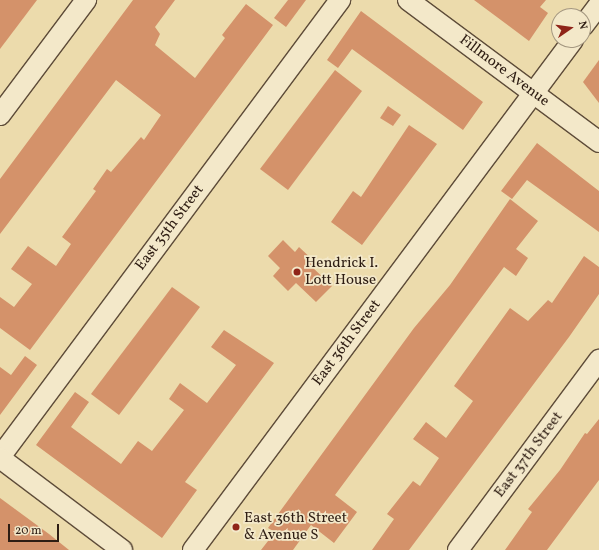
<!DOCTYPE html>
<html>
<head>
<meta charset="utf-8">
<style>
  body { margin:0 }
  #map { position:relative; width:599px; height:550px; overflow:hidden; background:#ecdbac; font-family:Vollkorn,serif }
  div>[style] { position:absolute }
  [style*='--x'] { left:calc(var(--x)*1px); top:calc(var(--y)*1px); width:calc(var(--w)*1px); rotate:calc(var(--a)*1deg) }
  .building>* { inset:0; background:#d4926a }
  .roads { filter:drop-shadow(1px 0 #5e4c39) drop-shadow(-1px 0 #5e4c39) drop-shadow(0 1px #5e4c39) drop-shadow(0 -1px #5e4c39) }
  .minor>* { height:20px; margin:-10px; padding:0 10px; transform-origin:10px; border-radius:10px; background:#f3e8c9 }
  .dots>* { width:11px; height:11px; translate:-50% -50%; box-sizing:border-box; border:2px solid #f3e8c9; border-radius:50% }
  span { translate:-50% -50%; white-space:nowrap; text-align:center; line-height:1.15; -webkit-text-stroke:3.5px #f3e8c9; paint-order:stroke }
  .street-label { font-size:15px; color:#2e1d13 }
  .poi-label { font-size:15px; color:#2e1d13 }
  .left { translate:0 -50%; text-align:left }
  .north { position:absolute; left:551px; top:8px; width:40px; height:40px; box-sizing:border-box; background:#f3e8c9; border:1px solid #a49780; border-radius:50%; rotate:77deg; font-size:11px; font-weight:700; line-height:16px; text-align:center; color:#2e1d13 }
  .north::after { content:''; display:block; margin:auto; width:14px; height:18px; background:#8f2418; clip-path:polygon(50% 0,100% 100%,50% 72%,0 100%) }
  .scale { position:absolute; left:8px; top:524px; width:51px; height:18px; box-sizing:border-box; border:2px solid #2e1d13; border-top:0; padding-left:5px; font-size:12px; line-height:14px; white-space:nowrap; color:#2e1d13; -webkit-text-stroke:3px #f3e8c9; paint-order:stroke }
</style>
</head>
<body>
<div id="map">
  <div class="building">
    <div style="clip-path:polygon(0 0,37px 0,0 49px)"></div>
    <div style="clip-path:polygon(133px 0,175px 0,155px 27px,160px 34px,155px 45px,195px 78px,225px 38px,222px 35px,246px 4px,273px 25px,30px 350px,0 328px,0 297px,14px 307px,32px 284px,11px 269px,28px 246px,56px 266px,71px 244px,62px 237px,96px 191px,93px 189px,107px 169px,111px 172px,141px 137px,144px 140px,161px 115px,116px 80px,0 234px,0 179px)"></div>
    <div style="clip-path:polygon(288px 0,306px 0,286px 27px,274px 18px)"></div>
    <div style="clip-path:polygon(474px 0,546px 0,540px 7px,548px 13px,529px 41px)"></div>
    <div style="clip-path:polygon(361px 11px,483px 102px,463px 130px,352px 49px,338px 68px,327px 60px)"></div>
    <div style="clip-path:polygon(599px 60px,599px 103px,583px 82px)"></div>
    <div style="clip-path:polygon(335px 70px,362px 91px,288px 190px,260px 169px)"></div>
    <div style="clip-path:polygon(388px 106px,401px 115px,393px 126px,380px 118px)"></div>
    <div style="clip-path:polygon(409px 125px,437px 144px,362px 245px,331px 222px,353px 191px,361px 197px)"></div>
    <div style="clip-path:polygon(537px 143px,599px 191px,599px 232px,527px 180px,512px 199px,501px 191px)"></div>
    <div style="clip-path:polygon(510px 199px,538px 221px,516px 249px,528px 258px,516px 276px,504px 267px,335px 495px,357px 512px,334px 543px,311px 525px,293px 550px,261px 550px,275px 532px,268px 528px,281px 510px,414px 328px,450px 285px)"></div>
    <div style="clip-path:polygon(283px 240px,295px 252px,299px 247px,315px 262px,311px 266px,332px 286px,316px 302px,296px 283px,288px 291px,273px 276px,280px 268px,268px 256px)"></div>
    <div style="clip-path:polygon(584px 256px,599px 267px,599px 294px,569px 337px,409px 550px,372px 550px,394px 519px,387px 514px,413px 481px,420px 486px,439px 458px,413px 439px,426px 422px,446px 438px,473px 401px,454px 386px,510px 308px,528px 321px,548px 300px,552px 303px)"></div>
    <div style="clip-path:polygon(172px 287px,200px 307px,119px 415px,91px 394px)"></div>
    <div style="clip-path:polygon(224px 330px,274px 363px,185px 482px,197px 490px,162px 538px,36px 445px,75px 392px,89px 402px,71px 427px,121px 464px,138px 441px,152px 451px,184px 410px,169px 399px,180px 383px,207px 403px,236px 365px,211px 347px)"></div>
    <div style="clip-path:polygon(25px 356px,37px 365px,0 415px,0 367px,11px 375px)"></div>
    <div style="clip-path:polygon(599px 419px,599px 480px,547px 550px,505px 550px,532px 512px,528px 509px,560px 470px,585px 433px,587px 434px)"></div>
    <div style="clip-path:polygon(0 498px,49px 534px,69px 550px,0 550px)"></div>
  </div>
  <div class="roads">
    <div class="minor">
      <div style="--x:408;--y:0;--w:238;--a:36.6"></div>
      <div style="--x:583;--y:26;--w:26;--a:-53"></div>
      <div style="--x:0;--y:115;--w:144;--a:-53.2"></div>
      <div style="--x:0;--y:457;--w:570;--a:-53.35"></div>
      <div style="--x:0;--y:458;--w:153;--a:37"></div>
      <div style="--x:193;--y:550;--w:636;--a:-53.31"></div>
      <div style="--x:458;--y:550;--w:237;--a:-53.4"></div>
    </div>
  </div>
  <div class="dots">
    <div style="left:297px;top:272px;background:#8f2418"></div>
    <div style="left:236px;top:527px;background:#8f2418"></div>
  </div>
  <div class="street-label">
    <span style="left:504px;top:71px;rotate:37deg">Fillmore Avenue</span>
    <span style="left:170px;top:228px;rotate:-53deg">East 35th Street</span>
    <span style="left:347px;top:343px;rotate:-53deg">East 36th Street</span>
    <span style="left:529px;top:455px;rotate:-53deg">East 37th Street</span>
  </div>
  <div class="poi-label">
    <span class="left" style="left:305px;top:272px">Hendrick I.<br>Lott House</span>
    <span class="left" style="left:244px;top:527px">East 36th Street<br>&amp; Avenue S</span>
  </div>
  <div class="north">N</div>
  <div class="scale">20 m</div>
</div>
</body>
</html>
